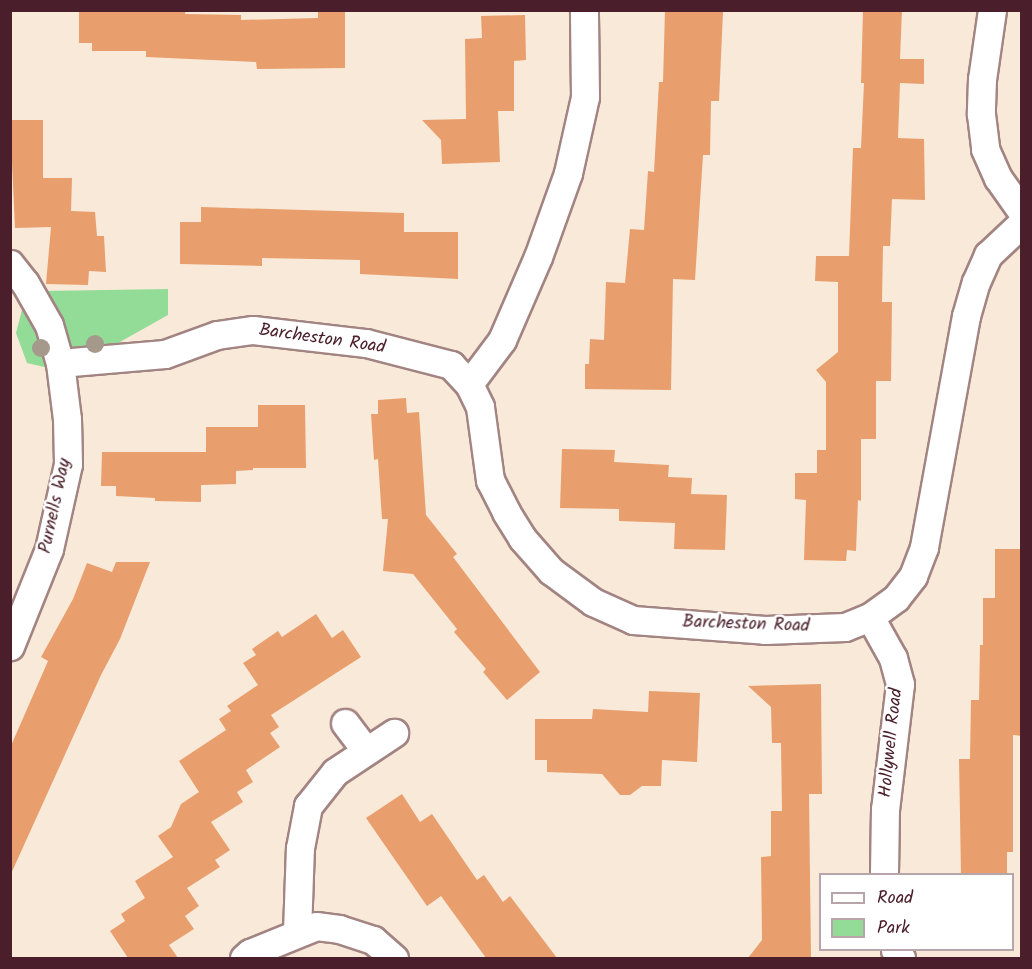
<!DOCTYPE html>
<html>
<head>
<meta charset="utf-8">
<style>
  body { margin:0 }
  #map { position:relative; width:1032px; height:969px; overflow:hidden; background:#f9e9d8; font-family:Kalam,sans-serif }
  div>[style] { position:absolute }
  [style*='--x'] { left:calc(var(--x)*1px); top:calc(var(--y)*1px); width:calc(var(--w)*1px); rotate:calc(var(--a)*1deg) }
  .green>* { inset:0; background:#93dc98 }
  .building>* { inset:0; background:#e89f6d }
  .roads { filter:drop-shadow(2px 0 #a28482) drop-shadow(-2px 0 #a28482) drop-shadow(0 2px #a28482) drop-shadow(0 -2px #a28482) }
  .minor>* { height:27px; margin:-13.5px; padding:0 13.5px; transform-origin:13.5px; border-radius:13.5px; background:#fff }
  .trees>* { width:18px; height:18px; margin:-9px; border-radius:50%; background:#a5998b }
  span { translate:-50% -50%; white-space:nowrap; text-align:center; line-height:1.15; -webkit-text-stroke:5px #fff; paint-order:stroke }
  .street-label { font-size:18px; color:#4a1f2b }
  .frame { position:absolute; inset:0; border:12px solid #4a1f2b; pointer-events:none }
  .legend { position:absolute; left:819px; top:873px; width:195px; height:78px; box-sizing:border-box; background:#fff; border:2px solid #b7a5aa; margin:0; padding:8px 10px; list-style:none; font-size:18px; color:#4a1f2b }
  .legend li { display:flex; align-items:center; gap:12px; height:30px }
  .legend b { width:30px; border:2px solid #b7a5aa }
</style>
</head>
<body>
<div id="map">
  <div class="green">
    <div style="clip-path:polygon(168px 289px,168px 315px,86px 361px,53px 369px,27px 363px,16px 333px,23px 306px,43px 291px)"></div>
  </div>
  <div class="building">
    <div style="clip-path:polygon(79px 10px,186px 10px,185px 14px,241px 15px,241px 20px,318px 18px,318px 10px,345px 10px,345px 68px,257px 69px,256px 62px,146px 57px,146px 51px,92px 51px,92px 43px,79px 43px)"></div>
    <div style="clip-path:polygon(665px 10px,723px 12px,719px 101px,711px 101px,710px 155px,703px 155px,695px 280px,673px 279px,671px 390px,585px 389px,585px 364px,589px 364px,590px 339px,604px 340px,606px 282px,625px 283px,630px 229px,644px 230px,648px 171px,654px 172px,659px 82px,663px 82px)"></div>
    <div style="clip-path:polygon(863px 10px,902px 10px,900px 59px,924px 59px,924px 84px,900px 83px,898px 138px,924px 139px,925px 200px,892px 199px,890px 246px,883px 246px,882px 302px,892px 302px,891px 381px,876px 381px,876px 439px,861px 439px,861px 501px,858px 500px,856px 551px,847px 550px,846px 561px,804px 560px,806px 500px,795px 499px,795px 473px,817px 473px,817px 450px,826px 450px,826px 382px,816px 370px,838px 352px,838px 282px,815px 281px,816px 256px,849px 256px,853px 148px,861px 148px,864px 83px,861px 83px)"></div>
    <div style="clip-path:polygon(525px 15px,526px 60px,514px 61px,514px 111px,498px 111px,500px 162px,442px 164px,441px 140px,422px 120px,466px 119px,465px 39px,482px 38px,481px 16px)"></div>
    <div style="clip-path:polygon(10px 120px,43px 120px,43px 178px,72px 178px,71px 211px,95px 212px,97px 236px,104px 236px,106px 272px,89px 271px,88px 285px,46px 284px,51px 227px,15px 228px)"></div>
    <div style="clip-path:polygon(201px 207px,404px 213px,404px 232px,458px 232px,458px 279px,360px 274px,360px 260px,262px 258px,262px 266px,180px 264px,180px 222px,201px 222px)"></div>
    <div style="clip-path:polygon(406px 398px,407px 413px,419px 412px,426px 515px,457px 554px,453px 557px,540px 672px,507px 700px,483px 672px,486px 669px,454px 632px,457px 629px,413px 574px,383px 571px,388px 519px,382px 519px,378px 459px,374px 460px,371px 414px,378px 414px,378px 400px)"></div>
    <div style="clip-path:polygon(258px 405px,305px 405px,306px 468px,253px 468px,253px 470px,236px 471px,236px 484px,201px 485px,201px 502px,155px 501px,155px 498px,116px 496px,116px 486px,101px 486px,102px 452px,206px 452px,206px 427px,258px 427px)"></div>
    <div style="clip-path:polygon(562px 449px,615px 450px,614px 462px,669px 465px,668px 477px,692px 478px,691px 494px,727px 495px,725px 550px,674px 549px,675px 523px,619px 521px,619px 509px,560px 508px)"></div>
    <div style="clip-path:polygon(995px 549px,1022px 549px,1022px 736px,1013px 735px,1013px 852px,1007px 852px,1007px 874px,961px 874px,959px 759px,970px 759px,971px 700px,979px 700px,980px 645px,983px 645px,983px 598px,995px 598px)"></div>
    <div style="clip-path:polygon(116px 562px,150px 562px,120px 639px,101px 675px,10px 876px,10px 748px,48px 661px,41px 657px,73px 599px,87px 563px,112px 572px)"></div>
    <div style="clip-path:polygon(316px 614px,332px 638px,343px 630px,361px 657px,271px 715px,279px 727px,270px 733px,280px 747px,246px 770px,253px 782px,237px 792px,243px 802px,211px 822px,230px 850px,215px 860px,220px 867px,187px 888px,199px 906px,185px 916px,194px 929px,169px 945px,178px 958px,128px 958px,110px 931px,125px 921px,121px 914px,145px 898px,135px 881px,173px 857px,158px 836px,171px 827px,181px 804px,199px 792px,179px 761px,226px 730px,219px 719px,231px 711px,227px 706px,258px 685px,243px 663px,256px 655px,252px 649px,278px 631px,282px 637px)"></div>
    <div style="clip-path:polygon(821px 684px,822px 794px,809px 794px,811px 958px,748px 958px,762px 940px,761px 857px,771px 856px,771px 811px,782px 811px,781px 743px,772px 743px,771px 707px,748px 686px)"></div>
    <div style="clip-path:polygon(649px 691px,700px 693px,697px 762px,662px 760px,661px 786px,642px 786px,630px 795px,620px 795px,602px 774px,547px 772px,547px 760px,535px 760px,535px 719px,592px 719px,593px 709px,648px 712px)"></div>
    <div style="clip-path:polygon(402px 794px,420px 822px,432px 814px,477px 880px,484px 875px,503px 902px,510px 896px,557px 958px,486px 958px,441px 896px,427px 906px,366px 818px)"></div>
  </div>
  <div class="roads">
    <div class="minor">
      <div style="--x:992;--y:10;--w:70;--a:98.2"></div>
      <div style="--x:982;--y:79;--w:35;--a:92"></div>
      <div style="--x:981;--y:114;--w:35;--a:83"></div>
      <div style="--x:985;--y:149;--w:32;--a:66"></div>
      <div style="--x:998;--y:178;--w:42;--a:54.8"></div>
      <div style="--x:10;--y:264;--w:24;--a:52"></div>
      <div style="--x:25;--y:283;--w:48;--a:60.3"></div>
      <div style="--x:49;--y:325;--w:40;--a:74"></div>
      <div style="--x:60;--y:363;--w:56;--a:82.9"></div>
      <div style="--x:67;--y:419;--w:45;--a:88.7"></div>
      <div style="--x:68;--y:464;--w:87;--a:102.6"></div>
      <div style="--x:49;--y:549;--w:105;--a:111.9"></div>
      <div style="--x:60;--y:363;--w:105;--a:-4.9"></div>
      <div style="--x:165;--y:354;--w:55;--a:-20.1"></div>
      <div style="--x:217;--y:335;--w:36;--a:-8"></div>
      <div style="--x:253;--y:330;--w:114;--a:6.6"></div>
      <div style="--x:366;--y:343;--w:88;--a:14.5"></div>
      <div style="--x:451;--y:365;--w:26;--a:47"></div>
      <div style="--x:469;--y:384;--w:25;--a:64"></div>
      <div style="--x:480;--y:407;--w:74;--a:82.2"></div>
      <div style="--x:490;--y:480;--w:36;--a:63"></div>
      <div style="--x:506;--y:512;--w:31;--a:58"></div>
      <div style="--x:522;--y:538;--w:44;--a:48.7"></div>
      <div style="--x:551;--y:571;--w:52;--a:36.4"></div>
      <div style="--x:593;--y:602;--w:44;--a:24.2"></div>
      <div style="--x:633;--y:620;--w:132;--a:4.3"></div>
      <div style="--x:765;--y:630;--w:80;--a:-2.1"></div>
      <div style="--x:845;--y:627;--w:27;--a:-22"></div>
      <div style="--x:870;--y:617;--w:32;--a:-36"></div>
      <div style="--x:896;--y:598;--w:28;--a:-52"></div>
      <div style="--x:913;--y:576;--w:31;--a:-69"></div>
      <div style="--x:924;--y:547;--w:235;--a:-79.7"></div>
      <div style="--x:966;--y:316;--w:35;--a:-74"></div>
      <div style="--x:976;--y:282;--w:30;--a:-66"></div>
      <div style="--x:988;--y:255;--w:47;--a:-43.3"></div>
      <div style="--x:469;--y:384;--w:55;--a:-53.1"></div>
      <div style="--x:502;--y:340;--w:90;--a:-66.6"></div>
      <div style="--x:538;--y:257;--w:89;--a:-70.3"></div>
      <div style="--x:568;--y:173;--w:78;--a:-77.4"></div>
      <div style="--x:585;--y:97;--w:87;--a:-90.7"></div>
      <div style="--x:870;--y:617;--w:47;--a:60.7"></div>
      <div style="--x:893;--y:658;--w:27;--a:75"></div>
      <div style="--x:900;--y:684;--w:126;--a:96.8"></div>
      <div style="--x:885;--y:809;--w:65;--a:90.9"></div>
      <div style="--x:345;--y:723;--w:34;--a:53"></div>
      <div style="--x:297;--y:932;--w:84;--a:-88"></div>
      <div style="--x:300;--y:848;--w:43;--a:-79.2"></div>
      <div style="--x:308;--y:806;--w:43;--a:-51.5"></div>
      <div style="--x:335;--y:772;--w:71;--a:-33.5"></div>
      <div style="--x:895;--y:950;--w:10;--a:53"></div>
      <div style="--x:244;--y:958;--w:8;--a:-40"></div>
      <div style="--x:250;--y:953;--w:71;--a:-22.2"></div>
      <div style="--x:316;--y:926;--w:23;--a:7"></div>
      <div style="--x:339;--y:929;--w:36;--a:18"></div>
      <div style="--x:373;--y:940;--w:28;--a:41"></div>
    </div>
  </div>
  <div class="trees">
    <div style="left:95px;top:344px"></div>
    <div style="left:41px;top:348px"></div>
  </div>
  <div class="street-label">
    <span style="left:322px;top:340px;rotate:8deg">Barcheston Road</span>
    <span style="left:56px;top:506px;rotate:-78deg">Purnells Way</span>
    <span style="left:746px;top:625px;rotate:2deg">Barcheston Road</span>
    <span style="left:892px;top:743px;rotate:-84deg">Hollywell Road</span>
  </div>
  <div class="frame"></div>
  <ul class="legend">
  <li><b style="height:8px;background:#fff"></b>Road</li>
  <li><b style="height:16px;background:#93dc98"></b>Park</li>
  </ul>
</div>
</body>
</html>
